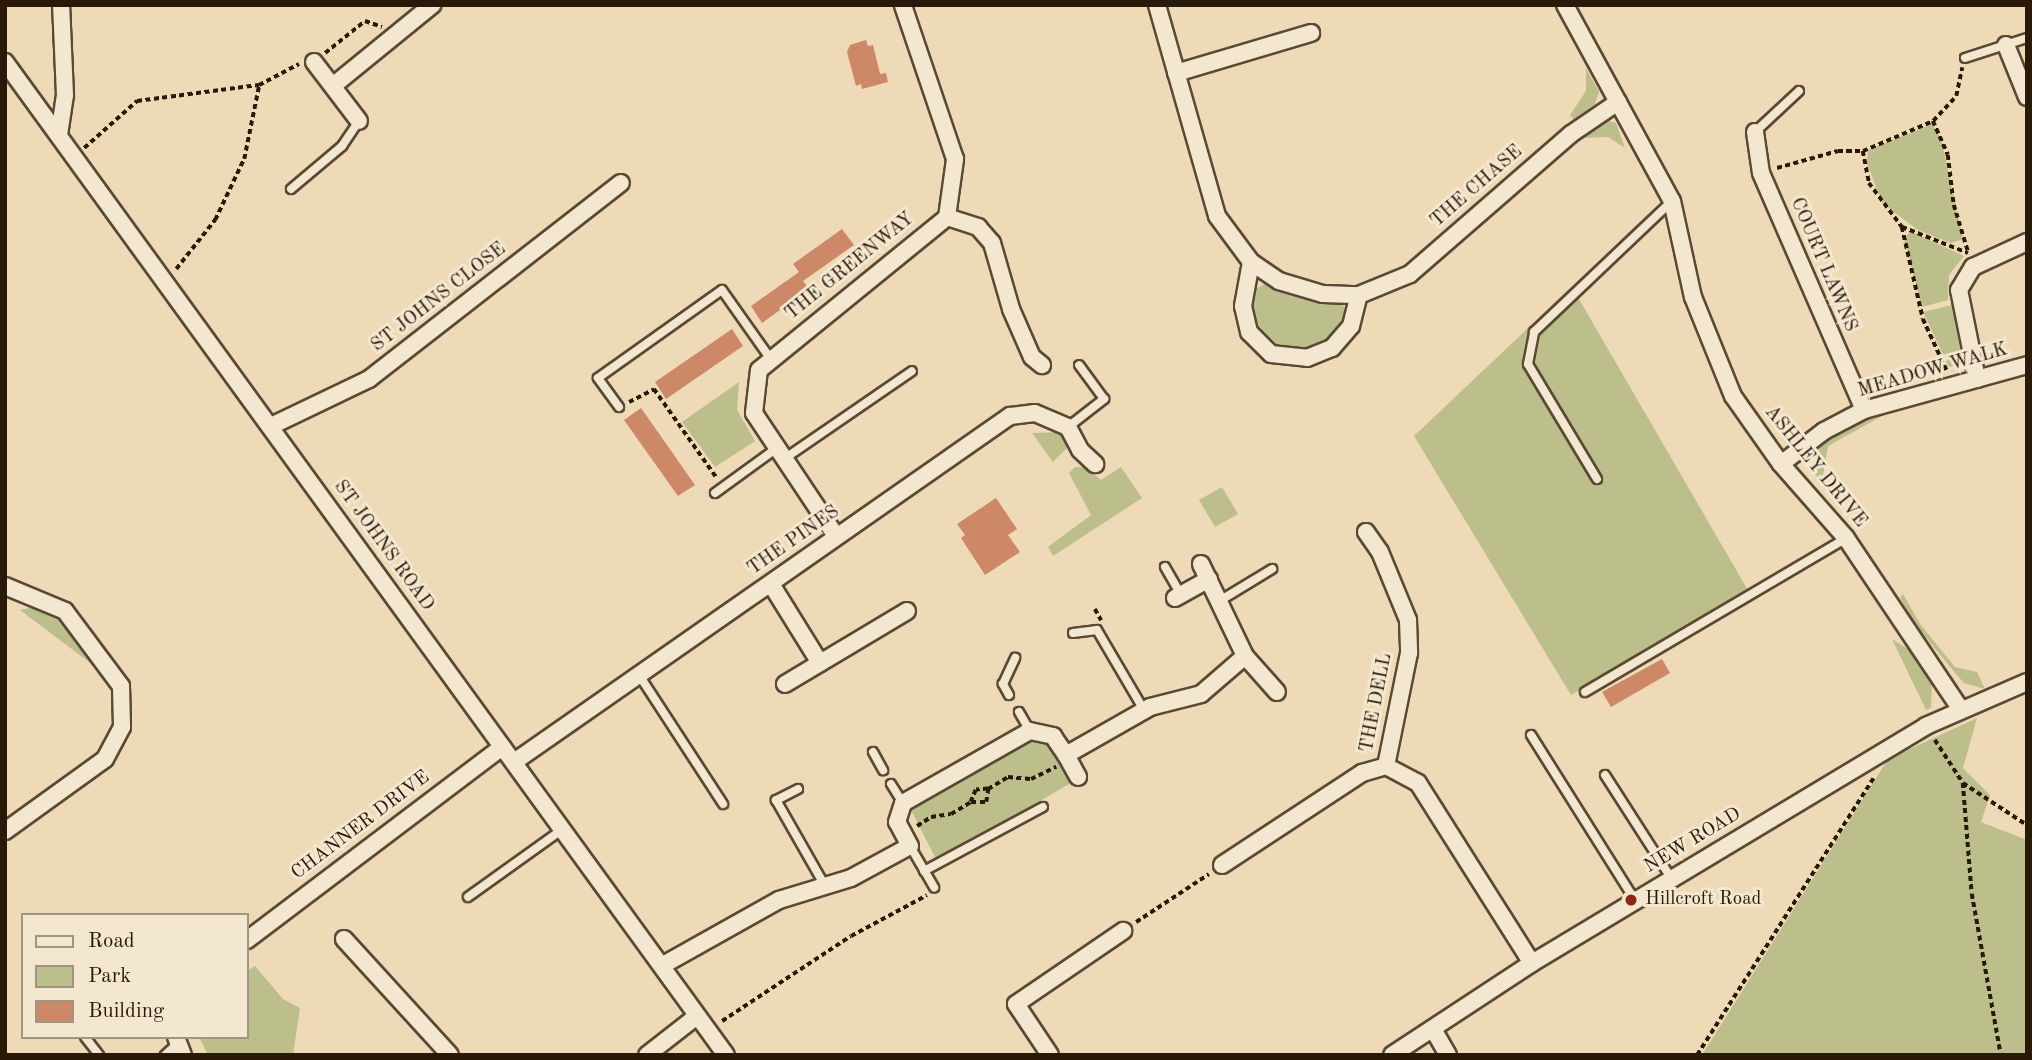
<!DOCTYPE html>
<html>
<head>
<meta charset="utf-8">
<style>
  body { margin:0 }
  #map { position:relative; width:2032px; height:1060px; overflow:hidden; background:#eedab6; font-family:"Old Standard TT",serif }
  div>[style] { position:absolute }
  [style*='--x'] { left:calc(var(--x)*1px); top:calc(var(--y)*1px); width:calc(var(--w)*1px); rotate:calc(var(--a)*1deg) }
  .green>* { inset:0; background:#bcbe8c }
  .building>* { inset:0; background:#cc8867 }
  .path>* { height:3.5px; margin-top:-1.75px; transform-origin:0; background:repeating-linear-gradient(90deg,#281908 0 5px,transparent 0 8.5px) }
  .roads { filter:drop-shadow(2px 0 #5a4934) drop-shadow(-2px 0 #5a4934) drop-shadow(0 2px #5a4934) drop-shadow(0 -2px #5a4934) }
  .service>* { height:8px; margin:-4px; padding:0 4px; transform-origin:4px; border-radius:4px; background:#f4e7d0 }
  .minor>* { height:16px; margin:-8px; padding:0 8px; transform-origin:8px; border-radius:8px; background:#f4e7d0 }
  .dots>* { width:19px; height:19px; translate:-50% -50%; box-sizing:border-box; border:4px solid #f4e7d0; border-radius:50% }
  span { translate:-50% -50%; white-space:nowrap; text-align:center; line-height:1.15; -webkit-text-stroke:6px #f4e7d0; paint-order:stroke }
  .street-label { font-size:19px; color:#281908 }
  .poi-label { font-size:19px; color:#281908 }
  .left { translate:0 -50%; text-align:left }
  .frame { position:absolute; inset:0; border:7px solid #281908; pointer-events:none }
  .legend { position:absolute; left:21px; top:913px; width:228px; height:126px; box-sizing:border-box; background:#f4e7d0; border:2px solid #a29580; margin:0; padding:9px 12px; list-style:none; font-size:21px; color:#281908 }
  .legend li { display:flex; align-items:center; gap:14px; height:35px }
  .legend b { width:35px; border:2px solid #a29580 }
</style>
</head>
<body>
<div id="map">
  <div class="green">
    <div style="clip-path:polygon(1586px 68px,1599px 92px,1595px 104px,1574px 120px,1570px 115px,1586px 91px)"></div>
    <div style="clip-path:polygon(1608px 121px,1616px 123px,1625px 148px,1608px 137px,1578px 138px)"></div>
    <div style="clip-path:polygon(1932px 124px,1941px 138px,1963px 239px,1951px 243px,1918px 230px,1882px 203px,1867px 163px,1868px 150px)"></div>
    <div style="clip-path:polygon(1658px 205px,1661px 213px,1576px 294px,1749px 592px,1571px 695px,1414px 436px)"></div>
    <div style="clip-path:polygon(1910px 231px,1964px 256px,1949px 275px,1948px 300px,1922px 307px,1904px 240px)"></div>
    <div style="clip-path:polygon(1267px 283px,1344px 306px,1349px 315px,1339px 334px,1315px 349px,1280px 347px,1254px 321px,1251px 306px,1253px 290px)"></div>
    <div style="clip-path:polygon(1952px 305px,1963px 363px,1949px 367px,1923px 312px)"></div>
    <div style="clip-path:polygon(739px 382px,737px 410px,755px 441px,715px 467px,682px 422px)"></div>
    <div style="clip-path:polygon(1889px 407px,1891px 411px,1828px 446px,1822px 481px,1810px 470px,1823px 440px)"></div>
    <div style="clip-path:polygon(1062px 432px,1067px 448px,1053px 462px,1032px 433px)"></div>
    <div style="clip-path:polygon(1075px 467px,1085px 467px,1101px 480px,1121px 467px,1142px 498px,1053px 556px,1048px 547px,1091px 515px,1069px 473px)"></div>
    <div style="clip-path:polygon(1222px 487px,1238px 514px,1215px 527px,1199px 500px)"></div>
    <div style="clip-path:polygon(1903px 594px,1920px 624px,1955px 667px,1977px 672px,1985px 689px,1964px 683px,1956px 674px,1918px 628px,1900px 598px)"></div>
    <div style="clip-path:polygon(38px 606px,65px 620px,101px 671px,20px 610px)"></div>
    <div style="clip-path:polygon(1892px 639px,1911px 651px,1932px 676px,1931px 708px,1926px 710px)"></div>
    <div style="clip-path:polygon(1977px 718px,1963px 768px,1990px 795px,1981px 822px,2027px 840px,2027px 1055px,1702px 1055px,1888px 759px)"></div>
    <div style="clip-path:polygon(1044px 740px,1072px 778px,1069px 784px,937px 861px,911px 810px,1032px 741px)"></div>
    <div style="clip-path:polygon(255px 966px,283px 999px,300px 1008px,293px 1055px,208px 1055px,199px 1037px,247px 1037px,247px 971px)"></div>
  </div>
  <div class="building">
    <div style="clip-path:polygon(866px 40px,868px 46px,873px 45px,880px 74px,886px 73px,888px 82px,862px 89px,861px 84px,856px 86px,847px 52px,850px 45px)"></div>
    <div style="clip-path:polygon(842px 229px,854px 245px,803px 281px,809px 289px,762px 323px,751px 306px,799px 272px,793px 264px)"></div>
    <div style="clip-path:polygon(732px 329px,743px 346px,666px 399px,655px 382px)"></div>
    <div style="clip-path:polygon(641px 408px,695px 485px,678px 496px,624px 420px)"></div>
    <div style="clip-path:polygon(996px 498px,1017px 529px,1008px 535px,1020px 552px,985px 575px,961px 538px,965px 535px,957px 524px)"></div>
    <div style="clip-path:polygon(1662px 659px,1670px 673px,1611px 707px,1602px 692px)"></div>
  </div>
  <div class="path">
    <div style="--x:325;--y:53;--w:51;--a:-38.7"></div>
    <div style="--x:365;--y:21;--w:18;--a:19"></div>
    <div style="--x:1933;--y:121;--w:37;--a:66"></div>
    <div style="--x:1948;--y:155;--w:50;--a:83.2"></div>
    <div style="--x:1954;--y:205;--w:48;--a:73.1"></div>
    <div style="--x:84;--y:148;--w:71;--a:-41.6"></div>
    <div style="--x:137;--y:101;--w:123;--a:-7.5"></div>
    <div style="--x:1863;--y:151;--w:33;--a:79"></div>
    <div style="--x:1869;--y:183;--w:55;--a:53.1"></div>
    <div style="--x:1902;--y:227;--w:71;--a:21.5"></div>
    <div style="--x:1777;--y:168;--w:63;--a:-15.6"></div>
    <div style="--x:1838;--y:151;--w:25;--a:0"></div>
    <div style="--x:1863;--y:151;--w:76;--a:-23.2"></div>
    <div style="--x:1933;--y:121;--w:34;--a:-47"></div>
    <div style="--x:1956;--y:96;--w:29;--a:-78"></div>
    <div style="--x:1902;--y:227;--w:94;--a:77.1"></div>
    <div style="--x:1923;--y:319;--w:57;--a:65.2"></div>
    <div style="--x:176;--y:269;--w:63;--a:-51.5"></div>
    <div style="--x:215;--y:220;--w:68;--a:-64.6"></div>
    <div style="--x:244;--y:159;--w:76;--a:-78.5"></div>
    <div style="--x:259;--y:85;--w:45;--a:-27.7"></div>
    <div style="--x:629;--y:402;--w:28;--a:-27"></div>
    <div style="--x:654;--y:389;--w:108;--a:54.8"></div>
    <div style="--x:1095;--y:609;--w:13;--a:61"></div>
    <div style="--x:1935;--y:740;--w:51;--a:56.9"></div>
    <div style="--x:1963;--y:783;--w:77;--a:33.3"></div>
    <div style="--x:1963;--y:783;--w:111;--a:85.4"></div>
    <div style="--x:1972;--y:894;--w:164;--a:79.8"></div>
    <div style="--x:988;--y:789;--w:23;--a:-31"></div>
    <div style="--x:1008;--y:777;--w:23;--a:5"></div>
    <div style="--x:1031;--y:779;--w:28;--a:-26"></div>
    <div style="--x:917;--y:826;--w:17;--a:-33"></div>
    <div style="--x:931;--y:817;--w:20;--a:-9"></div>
    <div style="--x:951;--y:814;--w:23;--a:-31"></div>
    <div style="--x:971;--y:802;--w:15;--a:0"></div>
    <div style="--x:986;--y:802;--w:13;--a:-81"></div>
    <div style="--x:988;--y:789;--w:12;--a:175"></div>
    <div style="--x:976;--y:790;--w:13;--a:113"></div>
    <div style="--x:1136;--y:922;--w:87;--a:-33.3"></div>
    <div style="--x:722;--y:1021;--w:154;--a:-33.4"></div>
    <div style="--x:851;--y:936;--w:86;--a:-28.3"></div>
    <div style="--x:1697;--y:1055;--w:331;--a:-57.5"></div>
  </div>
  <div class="roads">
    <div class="service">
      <div style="--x:1965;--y:58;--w:65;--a:-17.9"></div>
      <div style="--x:1755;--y:132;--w:60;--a:-43"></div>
      <div style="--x:291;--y:189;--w:67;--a:-40.1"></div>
      <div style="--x:342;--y:146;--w:30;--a:-56"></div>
      <div style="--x:619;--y:407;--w:36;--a:-126"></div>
      <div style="--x:598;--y:378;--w:152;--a:-35.4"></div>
      <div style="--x:722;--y:290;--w:83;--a:54.8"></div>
      <div style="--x:1068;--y:427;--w:46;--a:-37.9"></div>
      <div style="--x:1104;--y:399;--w:42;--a:-126.3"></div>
      <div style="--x:784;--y:459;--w:155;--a:-34.5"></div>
      <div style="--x:1597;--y:479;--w:134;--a:-121"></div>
      <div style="--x:1528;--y:364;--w:33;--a:-79"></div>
      <div style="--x:1534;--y:332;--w:190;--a:-43.5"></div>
      <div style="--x:715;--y:493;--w:77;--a:-36"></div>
      <div style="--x:1165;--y:567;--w:32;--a:60"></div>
      <div style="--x:1221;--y:600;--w:60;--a:-31.3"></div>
      <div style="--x:1073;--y:633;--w:24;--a:-7"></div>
      <div style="--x:1097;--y:630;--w:93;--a:59.6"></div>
      <div style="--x:639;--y:675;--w:154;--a:56.9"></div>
      <div style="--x:1585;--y:692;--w:303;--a:-30.5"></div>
      <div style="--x:1009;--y:695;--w:13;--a:-119"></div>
      <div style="--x:1003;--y:684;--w:29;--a:-65"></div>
      <div style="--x:1019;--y:712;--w:22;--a:60"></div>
      <div style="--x:1531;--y:735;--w:195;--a:57.8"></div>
      <div style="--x:873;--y:752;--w:21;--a:61"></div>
      <div style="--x:1605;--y:775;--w:122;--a:57.3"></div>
      <div style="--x:891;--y:784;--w:22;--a:58"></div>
      <div style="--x:798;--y:789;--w:25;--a:153"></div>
      <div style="--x:776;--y:800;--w:99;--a:60.3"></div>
      <div style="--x:910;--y:846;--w:48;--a:59.7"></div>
      <div style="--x:924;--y:871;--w:135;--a:-28.3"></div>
      <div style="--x:468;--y:897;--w:117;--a:-35.6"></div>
      <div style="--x:85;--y:1037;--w:23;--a:52"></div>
      <div style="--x:165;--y:1055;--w:15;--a:-42"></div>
    </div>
    <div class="minor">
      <div style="--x:1157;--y:5;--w:219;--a:74.1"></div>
      <div style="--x:1217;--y:216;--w:57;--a:53.5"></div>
      <div style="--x:1251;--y:262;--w:34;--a:34"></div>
      <div style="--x:1279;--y:281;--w:46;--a:16.5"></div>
      <div style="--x:1323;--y:294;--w:36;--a:2"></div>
      <div style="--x:1359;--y:295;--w:55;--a:-22.4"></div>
      <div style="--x:1410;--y:274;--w:213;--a:-41"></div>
      <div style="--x:1571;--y:134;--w:57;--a:-34.2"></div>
      <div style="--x:1565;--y:5;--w:223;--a:61.4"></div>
      <div style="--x:1672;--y:201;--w:98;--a:77.7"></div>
      <div style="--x:1693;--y:297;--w:107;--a:68"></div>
      <div style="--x:1733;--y:396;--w:83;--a:54.8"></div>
      <div style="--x:1781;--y:464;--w:98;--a:48.7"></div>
      <div style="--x:1846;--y:538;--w:207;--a:56.2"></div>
      <div style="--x:2006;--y:45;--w:56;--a:68"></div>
      <div style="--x:5;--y:62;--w:1227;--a:54.02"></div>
      <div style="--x:314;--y:62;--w:74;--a:52.7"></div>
      <div style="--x:1176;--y:73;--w:141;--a:-16.5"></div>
      <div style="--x:334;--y:85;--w:127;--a:-39.2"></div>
      <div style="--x:1755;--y:132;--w:41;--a:81.7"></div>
      <div style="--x:1761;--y:173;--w:258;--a:66.5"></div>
      <div style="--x:59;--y:135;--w:40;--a:-81.5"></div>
      <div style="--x:65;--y:95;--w:90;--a:-92.5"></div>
      <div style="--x:947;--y:217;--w:33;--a:18"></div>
      <div style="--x:978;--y:227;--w:21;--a:49"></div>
      <div style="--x:992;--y:243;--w:69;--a:73.9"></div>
      <div style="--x:1011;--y:309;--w:52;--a:66.4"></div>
      <div style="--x:1032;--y:357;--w:13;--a:39"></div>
      <div style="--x:1251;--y:262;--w:45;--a:100.3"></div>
      <div style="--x:1243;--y:306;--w:27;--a:77"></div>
      <div style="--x:1249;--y:332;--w:31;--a:45"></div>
      <div style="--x:1271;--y:354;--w:36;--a:6"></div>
      <div style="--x:1307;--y:358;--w:27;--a:-22"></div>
      <div style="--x:1332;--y:348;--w:29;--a:-49"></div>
      <div style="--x:1351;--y:326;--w:32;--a:-76"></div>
      <div style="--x:1977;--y:379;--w:91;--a:-101.4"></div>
      <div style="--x:1959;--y:290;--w:27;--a:-59"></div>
      <div style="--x:1973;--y:267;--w:60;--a:-24.8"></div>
      <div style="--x:271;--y:426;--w:109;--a:-25.6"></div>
      <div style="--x:369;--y:379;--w:319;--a:-37.9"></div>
      <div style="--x:1781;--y:464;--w:54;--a:-37.5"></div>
      <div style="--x:1824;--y:431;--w:45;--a:-27.7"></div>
      <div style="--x:1864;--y:410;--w:169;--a:-15.4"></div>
      <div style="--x:1366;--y:532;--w:24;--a:55"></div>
      <div style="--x:1380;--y:552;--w:74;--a:67.6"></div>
      <div style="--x:1408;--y:620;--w:33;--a:88"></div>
      <div style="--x:1409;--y:653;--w:115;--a:101.5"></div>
      <div style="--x:836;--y:536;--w:148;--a:-123.7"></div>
      <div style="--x:754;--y:413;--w:43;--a:-83.4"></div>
      <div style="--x:759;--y:370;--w:242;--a:-39.1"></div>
      <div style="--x:947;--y:217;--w:59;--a:-82.1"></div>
      <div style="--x:955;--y:159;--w:163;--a:-108.7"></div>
      <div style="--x:771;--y:584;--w:93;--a:58.2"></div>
      <div style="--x:5;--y:586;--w:65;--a:22.6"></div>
      <div style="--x:65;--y:611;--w:94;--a:53.3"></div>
      <div style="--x:121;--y:686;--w:41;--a:88.6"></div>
      <div style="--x:122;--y:727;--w:36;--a:118"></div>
      <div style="--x:105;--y:759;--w:123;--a:144.2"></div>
      <div style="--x:1175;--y:598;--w:39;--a:-29"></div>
      <div style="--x:1245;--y:656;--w:48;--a:48.4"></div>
      <div style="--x:785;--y:684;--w:142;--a:-30.9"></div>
      <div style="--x:1066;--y:755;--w:25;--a:61"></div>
      <div style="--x:514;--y:762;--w:605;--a:-34.9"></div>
      <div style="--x:1010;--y:416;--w:25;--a:-7"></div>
      <div style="--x:1035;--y:413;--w:36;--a:23"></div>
      <div style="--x:1068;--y:427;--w:26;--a:62"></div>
      <div style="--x:1080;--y:450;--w:21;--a:43"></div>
      <div style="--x:1222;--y:865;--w:168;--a:-33.3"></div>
      <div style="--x:1362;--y:773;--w:25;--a:-16"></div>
      <div style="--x:1386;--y:766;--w:36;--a:28"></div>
      <div style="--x:1418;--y:783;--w:213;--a:57.7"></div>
      <div style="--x:344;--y:939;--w:157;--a:47.6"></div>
      <div style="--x:247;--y:940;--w:320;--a:-37.1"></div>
      <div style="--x:663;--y:965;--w:133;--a:-29.3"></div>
      <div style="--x:779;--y:900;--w:75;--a:-17"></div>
      <div style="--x:851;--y:878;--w:67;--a:-28.5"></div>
      <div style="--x:910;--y:846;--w:27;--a:-118"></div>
      <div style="--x:897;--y:822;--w:20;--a:-72"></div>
      <div style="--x:903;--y:803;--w:146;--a:-29.6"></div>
      <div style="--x:1030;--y:731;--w:24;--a:12"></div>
      <div style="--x:1053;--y:736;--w:23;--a:56"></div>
      <div style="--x:1066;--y:755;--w:97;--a:-29.7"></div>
      <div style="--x:1150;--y:707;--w:53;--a:-14.3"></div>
      <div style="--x:1201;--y:694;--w:58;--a:-40.8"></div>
      <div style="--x:1245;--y:656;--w:102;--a:-115.6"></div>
      <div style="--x:1433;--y:1029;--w:30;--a:60"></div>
      <div style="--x:176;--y:1037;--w:19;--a:69"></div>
      <div style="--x:647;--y:1055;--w:63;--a:-38"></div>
      <div style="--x:1050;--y:1055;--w:61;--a:-123.7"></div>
      <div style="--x:1016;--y:1004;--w:130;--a:-34.3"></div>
      <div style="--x:1392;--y:1055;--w:168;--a:-33.3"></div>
      <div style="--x:1532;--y:963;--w:460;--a:-31"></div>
      <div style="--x:1926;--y:726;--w:110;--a:-23.5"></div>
    </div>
  </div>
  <div class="dots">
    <div style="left:1631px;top:900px;background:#8f2418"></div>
  </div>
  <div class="street-label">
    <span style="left:1477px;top:187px;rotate:-41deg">THE CHASE</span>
    <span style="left:1823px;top:265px;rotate:67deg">COURT LAWNS</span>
    <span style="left:850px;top:267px;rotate:-39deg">THE GREENWAY</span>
    <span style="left:439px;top:298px;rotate:-38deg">ST JOHNS CLOSE</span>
    <span style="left:1933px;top:371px;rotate:-16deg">MEADOW WALK</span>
    <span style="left:1815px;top:467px;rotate:51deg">ASHLEY DRIVE</span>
    <span style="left:794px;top:541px;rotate:-35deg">THE PINES</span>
    <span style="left:383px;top:546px;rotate:54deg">ST JOHNS ROAD</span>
    <span style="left:1377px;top:703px;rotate:-79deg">THE DELL</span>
    <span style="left:361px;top:826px;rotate:-37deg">CHANNER DRIVE</span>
    <span style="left:1693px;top:841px;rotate:-31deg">NEW ROAD</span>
  </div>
  <div class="poi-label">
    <span class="left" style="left:1645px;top:900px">Hillcroft Road</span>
  </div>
  <div class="frame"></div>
  <ul class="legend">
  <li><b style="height:9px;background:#f4e7d0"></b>Road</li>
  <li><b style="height:19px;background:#bcbe8c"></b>Park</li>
  <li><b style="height:19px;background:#cc8867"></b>Building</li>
  </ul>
</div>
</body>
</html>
